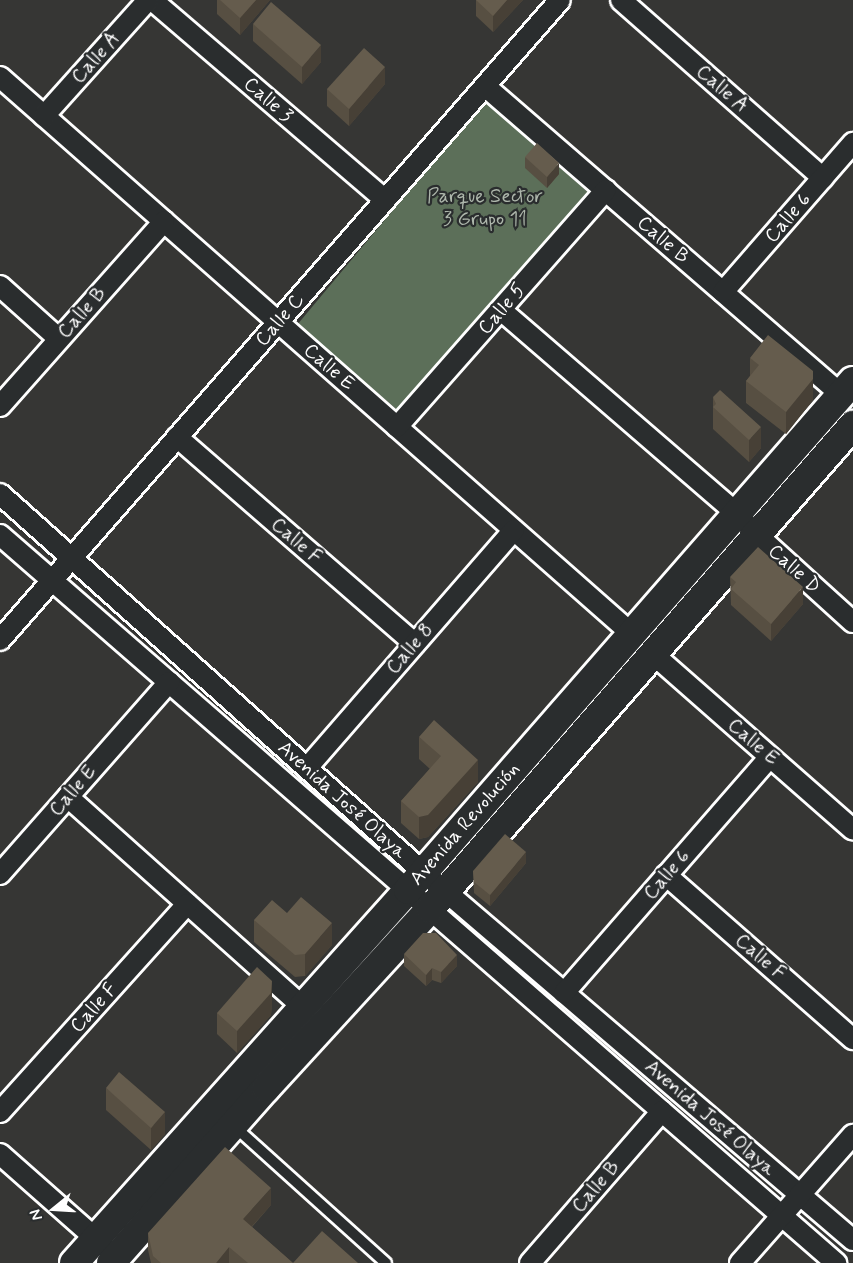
<!DOCTYPE html>
<html>
<head>
<meta charset="utf-8">
<style>
  body { margin:0 }
  #map { position:relative; width:853px; height:1263px; overflow:hidden; background:#363634; font-family:Mynerve,sans-serif }
  div>[style] { position:absolute }
  [style*='--x'] { left:calc(var(--x)*1px); top:calc(var(--y)*1px); width:calc(var(--w)*1px); rotate:calc(var(--a)*1deg) }
  .green>* { inset:0; background:#5c6f59 }
  .roads { filter:drop-shadow(2px 0 #fff) drop-shadow(-2px 0 #fff) drop-shadow(0 2px #fff) drop-shadow(0 -2px #fff) }
  .lane>* { height:10px; margin:-5px; padding:0 5px; transform-origin:5px; border-radius:5px; background:#2a2d2e }
  .street>* { height:20px; margin:-10px; padding:0 10px; transform-origin:10px; border-radius:10px; background:#2a2d2e }
  .secondary>* { height:28px; margin:-14px; padding:0 14px; transform-origin:14px; border-radius:14px; background:#2a2d2e }
  .wall>* { inset:0; background:#574f42 }
  .shaded-wall>* { inset:0; background:#474036 }
  .building>* { inset:0; background:#655c4d }
  span { translate:-50% -50%; white-space:nowrap; text-align:center; line-height:1.15; -webkit-text-stroke:4.5px #2a2d2e; paint-order:stroke }
  .street-label { font-size:20px; color:#fff }
  .park-label { font-size:20px; color:#aeb7ac }
  .north { position:absolute; left:24px; top:1179px; width:60px; height:60px; -webkit-text-stroke:4px #2a2d2e; paint-order:stroke; rotate:252deg; font-size:16px; font-weight:700; line-height:24px; text-align:center; color:#fff }
  .north::after { content:''; display:block; margin:auto; width:21px; height:27px; background:#fff; clip-path:polygon(50% 0,100% 100%,50% 72%,0 100%) }
</style>
</head>
<body>
<div id="map">
  <div class="green">
    <div style="clip-path:polygon(484px 101px,588px 192px,401px 413px,297px 325px)"></div>
  </div>
  <div class="roads">
    <div class="lane">
      <div style="--x:235;--y:1127;--w:203;--a:42"></div>
    </div>
    <div class="street">
      <div style="--x:152;--y:0;--w:307;--a:40.6"></div>
      <div style="--x:621;--y:0;--w:269;--a:41.4"></div>
      <div style="--x:0;--y:77;--w:842;--a:41.39"></div>
      <div style="--x:485;--y:86;--w:471;--a:40.9"></div>
      <div style="--x:44;--y:116;--w:156;--a:-48.1"></div>
      <div style="--x:0;--y:286;--w:79;--a:41.9"></div>
      <div style="--x:723;--y:292;--w:198;--a:-48.9"></div>
      <div style="--x:501;--y:310;--w:312;--a:40.8"></div>
      <div style="--x:737;--y:514;--w:30;--a:46"></div>
      <div style="--x:758;--y:536;--w:128;--a:42.2"></div>
      <div style="--x:0;--y:406;--w:247;--a:-48.4"></div>
      <div style="--x:397;--y:427;--w:316;--a:-48.6"></div>
      <div style="--x:177;--y:437;--w:315;--a:41"></div>
      <div style="--x:0;--y:494;--w:567;--a:41.78"></div>
      <div style="--x:423;--y:872;--w:566;--a:40.56"></div>
      <div style="--x:0;--y:535;--w:1109;--a:41.05"></div>
      <div style="--x:0;--y:640;--w:850;--a:-48.81"></div>
      <div style="--x:653;--y:654;--w:266;--a:41.3"></div>
      <div style="--x:307;--y:768;--w:315;--a:-49"></div>
      <div style="--x:68;--y:797;--w:314;--a:41.8"></div>
      <div style="--x:0;--y:874;--w:256;--a:-48.6"></div>
      <div style="--x:666;--y:875;--w:249;--a:41.3"></div>
      <div style="--x:564;--y:993;--w:313;--a:-48.9"></div>
      <div style="--x:0;--y:1112;--w:280;--a:-48"></div>
      <div style="--x:0;--y:1154;--w:139;--a:41.5"></div>
      <div style="--x:530;--y:1263;--w:201;--a:-49"></div>
      <div style="--x:740;--y:1263;--w:171;--a:-48.6"></div>
    </div>
    <div class="secondary">
      <div style="--x:74;--y:1263;--w:501;--a:-48.16"></div>
      <div style="--x:408;--y:890;--w:676;--a:-48.84"></div>
      <div style="--x:111;--y:1263;--w:234;--a:-48.5"></div>
      <div style="--x:266;--y:1088;--w:243;--a:-47.5"></div>
      <div style="--x:430;--y:909;--w:643;--a:-48.85"></div>
    </div>
  </div>
  <div class="wall">
    <div style="clip-path:polygon(217px 0,270px 0,240px 35px,217px 14px)"></div>
    <div style="clip-path:polygon(476px 0,523px 0,493px 32px,476px 16px)"></div>
    <div style="clip-path:polygon(253px 24px,321px 62px,302px 84px,253px 41px)"></div>
    <div style="clip-path:polygon(385px 84px,349px 126px,327px 106px,327px 89px)"></div>
    <div style="clip-path:polygon(525px 157px,559px 174px,547px 188px,525px 168px)"></div>
    <div style="clip-path:polygon(750px 358px,813px 393px,813px 400px,786px 434px,746px 403px,746px 381px,750px 376px)"></div>
    <div style="clip-path:polygon(713px 397px,761px 448px,749px 462px,713px 429px)"></div>
    <div style="clip-path:polygon(730px 577px,803px 604px,771px 641px,731px 605px)"></div>
    <div style="clip-path:polygon(419px 737px,478px 782px,428px 837px,419px 839px,401px 823px,401px 801px,430px 769px,419px 759px)"></div>
    <div style="clip-path:polygon(526px 863px,490px 906px,474px 893px,473px 871px)"></div>
    <div style="clip-path:polygon(287px 913px,332px 945px,305px 976px,295px 977px,254px 942px,254px 920px)"></div>
    <div style="clip-path:polygon(404px 954px,457px 966px,441px 983px,432px 980px,426px 986px,404px 966px)"></div>
    <div style="clip-path:polygon(272px 1003px,271px 1015px,237px 1053px,217px 1034px,217px 1013px)"></div>
    <div style="clip-path:polygon(106px 1088px,165px 1134px,151px 1150px,106px 1110px)"></div>
    <div style="clip-path:polygon(271px 1205px,252px 1227px,293px 1263px,151px 1263px,148px 1250px,148px 1233px)"></div>
  </div>
  <div class="shaded-wall">
    <div style="clip-path:polygon(256px 0,270px 0,240px 35px,240px 18px)"></div>
    <div style="clip-path:polygon(507px 0,523px 0,493px 32px,493px 16px)"></div>
    <div style="clip-path:polygon(321px 45px,321px 62px,302px 84px,302px 67px)"></div>
    <div style="clip-path:polygon(385px 67px,385px 84px,349px 126px,349px 109px)"></div>
    <div style="clip-path:polygon(559px 163px,559px 174px,547px 188px,547px 177px)"></div>
    <div style="clip-path:polygon(813px 371px,813px 400px,786px 434px,786px 412px)"></div>
    <div style="clip-path:polygon(761px 427px,761px 448px,749px 462px,749px 440px)"></div>
    <div style="clip-path:polygon(803px 587px,803px 604px,771px 641px,771px 624px)"></div>
    <div style="clip-path:polygon(478px 760px,478px 782px,428px 837px,419px 839px,419px 817px)"></div>
    <div style="clip-path:polygon(526px 852px,526px 863px,490px 906px,490px 895px)"></div>
    <div style="clip-path:polygon(332px 923px,332px 945px,305px 976px,305px 954px)"></div>
    <div style="clip-path:polygon(457px 955px,457px 966px,441px 983px,441px 972px)"></div>
    <div style="clip-path:polygon(432px 968px,432px 980px,426px 986px,426px 975px)"></div>
    <div style="clip-path:polygon(272px 981px,272px 1003px,271px 1015px,237px 1053px,237px 1031px)"></div>
    <div style="clip-path:polygon(165px 1112px,165px 1134px,151px 1150px,151px 1128px)"></div>
    <div style="clip-path:polygon(271px 1188px,271px 1205px,243px 1236px,243px 1219px)"></div>
    <div style="clip-path:polygon(229px 1247px,229px 1263px,216px 1263px)"></div>
  </div>
  <div class="building">
    <div style="clip-path:polygon(220px 0,256px 0,240px 18px)"></div>
    <div style="clip-path:polygon(476px 0,507px 0,493px 16px)"></div>
    <div style="clip-path:polygon(271px 2px,321px 45px,302px 67px,253px 24px)"></div>
    <div style="clip-path:polygon(364px 48px,385px 67px,349px 109px,327px 89px)"></div>
    <div style="clip-path:polygon(537px 143px,559px 163px,547px 177px,525px 157px)"></div>
    <div style="clip-path:polygon(768px 335px,813px 371px,813px 379px,786px 412px,746px 381px,759px 365px,750px 358px)"></div>
    <div style="clip-path:polygon(720px 390px,761px 427px,749px 440px,713px 407px,716px 404px,713px 397px)"></div>
    <div style="clip-path:polygon(758px 547px,803px 587px,771px 624px,731px 589px,736px 582px,730px 577px)"></div>
    <div style="clip-path:polygon(434px 720px,478px 760px,428px 815px,419px 817px,401px 801px,441px 756px,419px 737px)"></div>
    <div style="clip-path:polygon(505px 834px,526px 852px,490px 895px,474px 882px,473px 871px)"></div>
    <div style="clip-path:polygon(301px 897px,332px 923px,305px 954px,295px 955px,254px 920px,272px 900px,287px 913px)"></div>
    <div style="clip-path:polygon(423px 933px,436px 933px,457px 955px,441px 972px,432px 968px,426px 975px,404px 954px)"></div>
    <div style="clip-path:polygon(257px 967px,272px 981px,271px 993px,237px 1031px,217px 1013px)"></div>
    <div style="clip-path:polygon(119px 1072px,165px 1112px,151px 1128px,106px 1088px)"></div>
    <div style="clip-path:polygon(225px 1147px,271px 1188px,243px 1219px,293px 1263px,248px 1263px,229px 1247px,216px 1263px,161px 1263px,153px 1256px,148px 1233px)"></div>
    <div style="clip-path:polygon(322px 1231px,358px 1263px,293px 1263px)"></div>
  </div>
  <div class="street-label">
    <span style="left:96px;top:58px;rotate:-48deg">Calle A</span>
    <span style="left:722px;top:89px;rotate:41deg">Calle A</span>
    <span style="left:268px;top:100px;rotate:41deg">Calle 3</span>
    <span style="left:788px;top:218px;rotate:-49deg">Calle 6</span>
    <span style="left:663px;top:240px;rotate:41deg">Calle B</span>
    <span style="left:502px;top:309px;rotate:-49deg">Calle 5</span>
    <span style="left:82px;top:313px;rotate:-48deg">Calle B</span>
    <span style="left:280px;top:320px;rotate:-49deg">Calle C</span>
    <span style="left:329px;top:367px;rotate:41deg">Calle E</span>
    <span style="left:296px;top:541px;rotate:41deg">Calle F</span>
    <span style="left:794px;top:569px;rotate:42deg">Calle D</span>
    <span style="left:410px;top:649px;rotate:-49deg">Calle 8</span>
    <span style="left:753px;top:742px;rotate:41deg">Calle E</span>
    <span style="left:73px;top:791px;rotate:-49deg">Calle E</span>
    <span style="left:342px;top:800px;rotate:42deg">Avenida José Olaya</span>
    <span style="left:465px;top:824px;rotate:-49deg">Avenida Revolución</span>
    <span style="left:667px;top:875px;rotate:-49deg">Calle 6</span>
    <span style="left:760px;top:957px;rotate:41deg">Calle F</span>
    <span style="left:94px;top:1008px;rotate:-48deg">Calle F</span>
    <span style="left:710px;top:1118px;rotate:41deg">Avenida José Olaya</span>
    <span style="left:596px;top:1187px;rotate:-49deg">Calle B</span>
  </div>
  <div class="park-label">
    <span style="left:485px;top:208px">Parque Sector<br>3 Grupo 11</span>
  </div>
  <div class="north">N</div>
</div>
</body>
</html>
